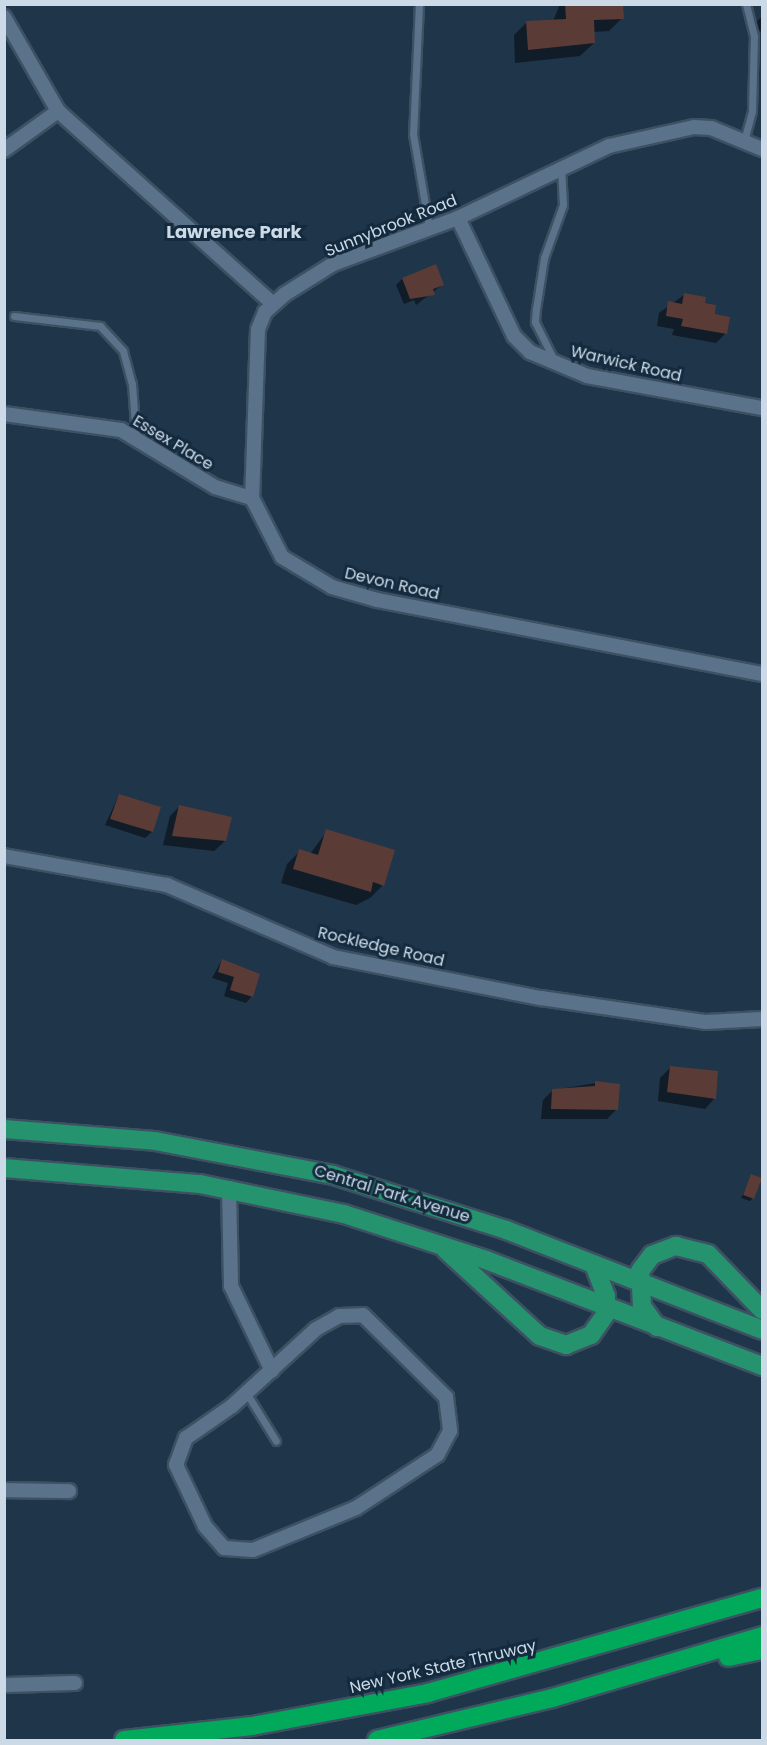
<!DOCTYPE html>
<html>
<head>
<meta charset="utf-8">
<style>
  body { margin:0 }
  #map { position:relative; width:767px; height:1745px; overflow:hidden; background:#1e354a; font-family:Poppins,sans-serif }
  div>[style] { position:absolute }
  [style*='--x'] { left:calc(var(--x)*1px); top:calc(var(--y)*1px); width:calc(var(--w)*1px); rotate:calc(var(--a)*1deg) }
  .shadow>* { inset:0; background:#0007 }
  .building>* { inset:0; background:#5b3b35 }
  .roads { filter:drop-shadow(2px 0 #3d5163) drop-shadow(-2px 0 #3d5163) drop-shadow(0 2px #3d5163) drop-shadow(0 -2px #3d5163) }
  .lane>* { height:7px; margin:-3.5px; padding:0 3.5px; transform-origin:3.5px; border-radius:3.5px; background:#5a738b }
  .street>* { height:14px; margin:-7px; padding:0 7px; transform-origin:7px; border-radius:7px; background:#5a738b }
  .primary>* { height:18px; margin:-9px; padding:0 9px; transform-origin:9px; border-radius:9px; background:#25936e }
  .highway>* { height:18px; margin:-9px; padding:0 9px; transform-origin:9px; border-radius:9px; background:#01a95a }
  span { translate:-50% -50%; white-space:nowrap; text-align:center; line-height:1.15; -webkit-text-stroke:6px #142b3f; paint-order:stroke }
  .street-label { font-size:16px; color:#ccdae7 }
  .neighbourhood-label { font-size:18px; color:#ccdae7; font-weight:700 }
  .frame { position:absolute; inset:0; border:6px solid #ccdae7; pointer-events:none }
</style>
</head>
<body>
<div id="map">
  <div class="shadow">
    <div style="clip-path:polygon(560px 4px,622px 4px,622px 18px,609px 31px,593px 32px,594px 43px,580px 56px,515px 63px,514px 35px,527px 22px,553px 21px)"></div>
    <div style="clip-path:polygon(762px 16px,762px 33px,754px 25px)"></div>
    <div style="clip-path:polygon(402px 279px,442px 285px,416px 305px,414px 300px,404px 304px,396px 285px)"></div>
    <div style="clip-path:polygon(684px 295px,703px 304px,726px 333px,716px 343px,672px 335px,674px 329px,657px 326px,659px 313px)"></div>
    <div style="clip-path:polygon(119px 795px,152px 832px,145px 838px,105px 825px)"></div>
    <div style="clip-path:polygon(180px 806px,225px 841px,214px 851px,163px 845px,170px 816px)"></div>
    <div style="clip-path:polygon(327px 831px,383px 885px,370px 898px,356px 905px,281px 883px,287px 864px,300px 851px,310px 854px)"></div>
    <div style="clip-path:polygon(222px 960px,252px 996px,246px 1003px,224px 996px,228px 983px,212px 978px)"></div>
    <div style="clip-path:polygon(670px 1068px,714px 1099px,705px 1109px,658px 1101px,660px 1078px)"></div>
    <div style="clip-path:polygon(596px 1083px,617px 1109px,607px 1119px,541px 1119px,543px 1100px,553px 1090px)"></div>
    <div style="clip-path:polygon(752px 1175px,753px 1198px,750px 1201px,741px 1198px)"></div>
  </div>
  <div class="building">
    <div style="clip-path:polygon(565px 4px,623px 4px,624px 19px,594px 20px,595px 43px,528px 50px,526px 21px,566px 19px)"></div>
    <div style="clip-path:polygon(436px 264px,444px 285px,433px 289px,435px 295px,410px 299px,402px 278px)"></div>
    <div style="clip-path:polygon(684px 293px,706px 297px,705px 303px,716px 305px,715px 314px,730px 317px,727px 334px,681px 326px,683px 319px,666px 316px,668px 301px,682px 304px)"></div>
    <div style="clip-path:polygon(119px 794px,161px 807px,153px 832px,110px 819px)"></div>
    <div style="clip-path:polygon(179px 805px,232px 817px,226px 841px,172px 836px)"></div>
    <div style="clip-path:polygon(326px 829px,395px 850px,384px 886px,373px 882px,371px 892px,293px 869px,299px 849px,318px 855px)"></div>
    <div style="clip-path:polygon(222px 959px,260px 974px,253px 997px,230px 990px,234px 977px,218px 972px)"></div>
    <div style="clip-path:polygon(670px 1066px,718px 1071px,716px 1099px,667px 1092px)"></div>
    <div style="clip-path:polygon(595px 1081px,620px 1084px,618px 1110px,551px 1109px,552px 1089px,595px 1086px)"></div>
    <div style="clip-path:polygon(751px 1174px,762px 1178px,754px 1199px,743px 1195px)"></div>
  </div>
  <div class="roads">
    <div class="lane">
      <div style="--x:419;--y:4;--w:130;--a:92.6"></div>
      <div style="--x:413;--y:134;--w:95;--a:80.3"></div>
      <div style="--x:744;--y:141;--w:31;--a:-75"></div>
      <div style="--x:752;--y:111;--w:75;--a:-88.5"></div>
      <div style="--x:754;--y:36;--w:33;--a:-104"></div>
      <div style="--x:14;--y:316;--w:87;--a:6.6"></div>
      <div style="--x:100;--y:326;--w:34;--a:47"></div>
      <div style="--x:123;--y:351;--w:34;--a:75"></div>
      <div style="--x:132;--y:384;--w:55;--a:85.8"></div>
      <div style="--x:555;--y:362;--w:45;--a:-116.6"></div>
      <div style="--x:535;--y:322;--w:13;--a:-86"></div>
      <div style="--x:536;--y:309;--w:52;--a:-81.1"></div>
      <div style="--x:544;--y:258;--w:56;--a:-70.3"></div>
      <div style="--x:563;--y:205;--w:37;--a:-93"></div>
      <div style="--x:247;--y:1394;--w:55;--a:58.3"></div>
    </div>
    <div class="street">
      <div style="--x:4;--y:17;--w:108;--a:60.1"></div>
      <div style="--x:58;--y:111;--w:289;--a:41.9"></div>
      <div style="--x:762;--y:149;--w:55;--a:-157.6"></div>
      <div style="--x:711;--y:128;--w:17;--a:-177"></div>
      <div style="--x:694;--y:127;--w:87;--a:167.4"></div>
      <div style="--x:609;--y:146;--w:167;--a:154.5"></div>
      <div style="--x:458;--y:218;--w:133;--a:159.8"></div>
      <div style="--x:333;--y:264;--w:57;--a:148"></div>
      <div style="--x:285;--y:294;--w:27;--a:138"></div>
      <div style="--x:265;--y:312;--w:18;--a:112"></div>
      <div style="--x:258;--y:329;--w:169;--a:92"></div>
      <div style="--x:252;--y:498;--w:66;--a:63"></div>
      <div style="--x:282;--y:557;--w:58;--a:31"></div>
      <div style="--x:332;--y:587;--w:47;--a:16.1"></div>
      <div style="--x:377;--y:600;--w:392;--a:10.9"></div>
      <div style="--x:4;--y:150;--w:67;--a:-35.8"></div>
      <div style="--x:458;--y:218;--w:131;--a:64.6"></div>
      <div style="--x:514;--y:336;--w:23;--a:45"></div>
      <div style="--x:530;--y:352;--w:62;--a:22.8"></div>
      <div style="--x:587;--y:376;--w:178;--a:10.4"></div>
      <div style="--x:4;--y:414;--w:118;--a:7.8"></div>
      <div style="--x:121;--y:430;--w:110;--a:31.2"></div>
      <div style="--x:215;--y:487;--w:39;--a:17"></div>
      <div style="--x:4;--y:856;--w:166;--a:10.1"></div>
      <div style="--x:167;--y:885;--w:181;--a:23.4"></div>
      <div style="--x:333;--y:957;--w:212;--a:11.2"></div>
      <div style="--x:541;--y:998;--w:167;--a:8.3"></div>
      <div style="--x:706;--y:1022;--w:56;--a:-3.1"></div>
      <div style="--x:229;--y:1188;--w:98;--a:88.8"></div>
      <div style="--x:231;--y:1286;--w:94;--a:64.2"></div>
      <div style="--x:363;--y:1315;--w:117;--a:44.7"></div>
      <div style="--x:446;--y:1397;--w:34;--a:83"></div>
      <div style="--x:450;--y:1431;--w:27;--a:118"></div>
      <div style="--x:437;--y:1455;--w:97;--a:146.8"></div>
      <div style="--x:356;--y:1508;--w:111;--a:157.8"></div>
      <div style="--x:253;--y:1550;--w:29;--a:-176"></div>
      <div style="--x:224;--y:1548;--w:29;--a:-131"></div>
      <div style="--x:205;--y:1526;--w:68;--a:-115.4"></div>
      <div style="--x:176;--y:1465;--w:29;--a:-70"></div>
      <div style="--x:186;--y:1438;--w:56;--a:-34.8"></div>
      <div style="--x:232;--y:1406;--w:114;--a:-42.5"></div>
      <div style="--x:316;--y:1329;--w:26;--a:-29"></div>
      <div style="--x:339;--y:1316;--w:24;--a:-2"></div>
      <div style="--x:4;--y:1490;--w:65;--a:0.9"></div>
      <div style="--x:4;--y:1685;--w:71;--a:-1.6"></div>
    </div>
    <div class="primary">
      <div style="--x:4;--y:1129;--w:151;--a:4.5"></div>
      <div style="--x:155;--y:1141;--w:181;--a:10.8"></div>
      <div style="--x:333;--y:1175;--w:182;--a:17.6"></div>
      <div style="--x:506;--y:1230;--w:275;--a:21.3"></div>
      <div style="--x:4;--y:1168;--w:197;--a:4.7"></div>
      <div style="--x:200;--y:1184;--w:147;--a:11.8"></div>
      <div style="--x:344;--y:1214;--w:149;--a:17.9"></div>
      <div style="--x:486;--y:1260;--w:296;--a:21"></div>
      <div style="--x:446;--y:1250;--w:127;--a:42.5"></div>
      <div style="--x:540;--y:1336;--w:28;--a:19"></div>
      <div style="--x:566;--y:1345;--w:27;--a:-22"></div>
      <div style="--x:591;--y:1335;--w:24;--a:-55"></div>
      <div style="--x:605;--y:1315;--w:19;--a:-87"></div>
      <div style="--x:606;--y:1296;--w:34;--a:-111"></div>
      <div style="--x:657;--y:1327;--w:26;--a:-126"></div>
      <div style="--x:642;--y:1306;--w:35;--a:-93"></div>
      <div style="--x:640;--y:1271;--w:20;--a:-53"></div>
      <div style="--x:652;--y:1255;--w:26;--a:-21"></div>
      <div style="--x:676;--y:1246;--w:33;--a:14"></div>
      <div style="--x:708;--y:1254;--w:78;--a:46"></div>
    </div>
    <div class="highway">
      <div style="--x:728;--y:1657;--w:35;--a:-12"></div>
      <div style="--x:124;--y:1740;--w:129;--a:-6.2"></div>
      <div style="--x:252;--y:1726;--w:179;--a:-10.6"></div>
      <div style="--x:428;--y:1693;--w:347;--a:-15.9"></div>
      <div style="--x:377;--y:1740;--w:180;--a:-13.5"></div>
      <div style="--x:552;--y:1698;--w:219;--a:-16.4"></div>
    </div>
  </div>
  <div class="street-label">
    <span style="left:391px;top:226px;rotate:-22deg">Sunnybrook Road</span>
    <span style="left:626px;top:364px;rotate:13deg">Warwick Road</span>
    <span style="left:173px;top:443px;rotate:31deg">Essex Place</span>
    <span style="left:392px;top:584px;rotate:13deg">Devon Road</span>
    <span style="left:381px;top:947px;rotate:13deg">Rockledge Road</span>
    <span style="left:392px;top:1194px;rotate:17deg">Central Park Avenue</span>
    <span style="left:443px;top:1667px;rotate:-13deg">New York State Thruway</span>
  </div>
  <div class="neighbourhood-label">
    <span style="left:234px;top:232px">Lawrence Park</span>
  </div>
  <div class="frame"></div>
</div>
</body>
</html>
